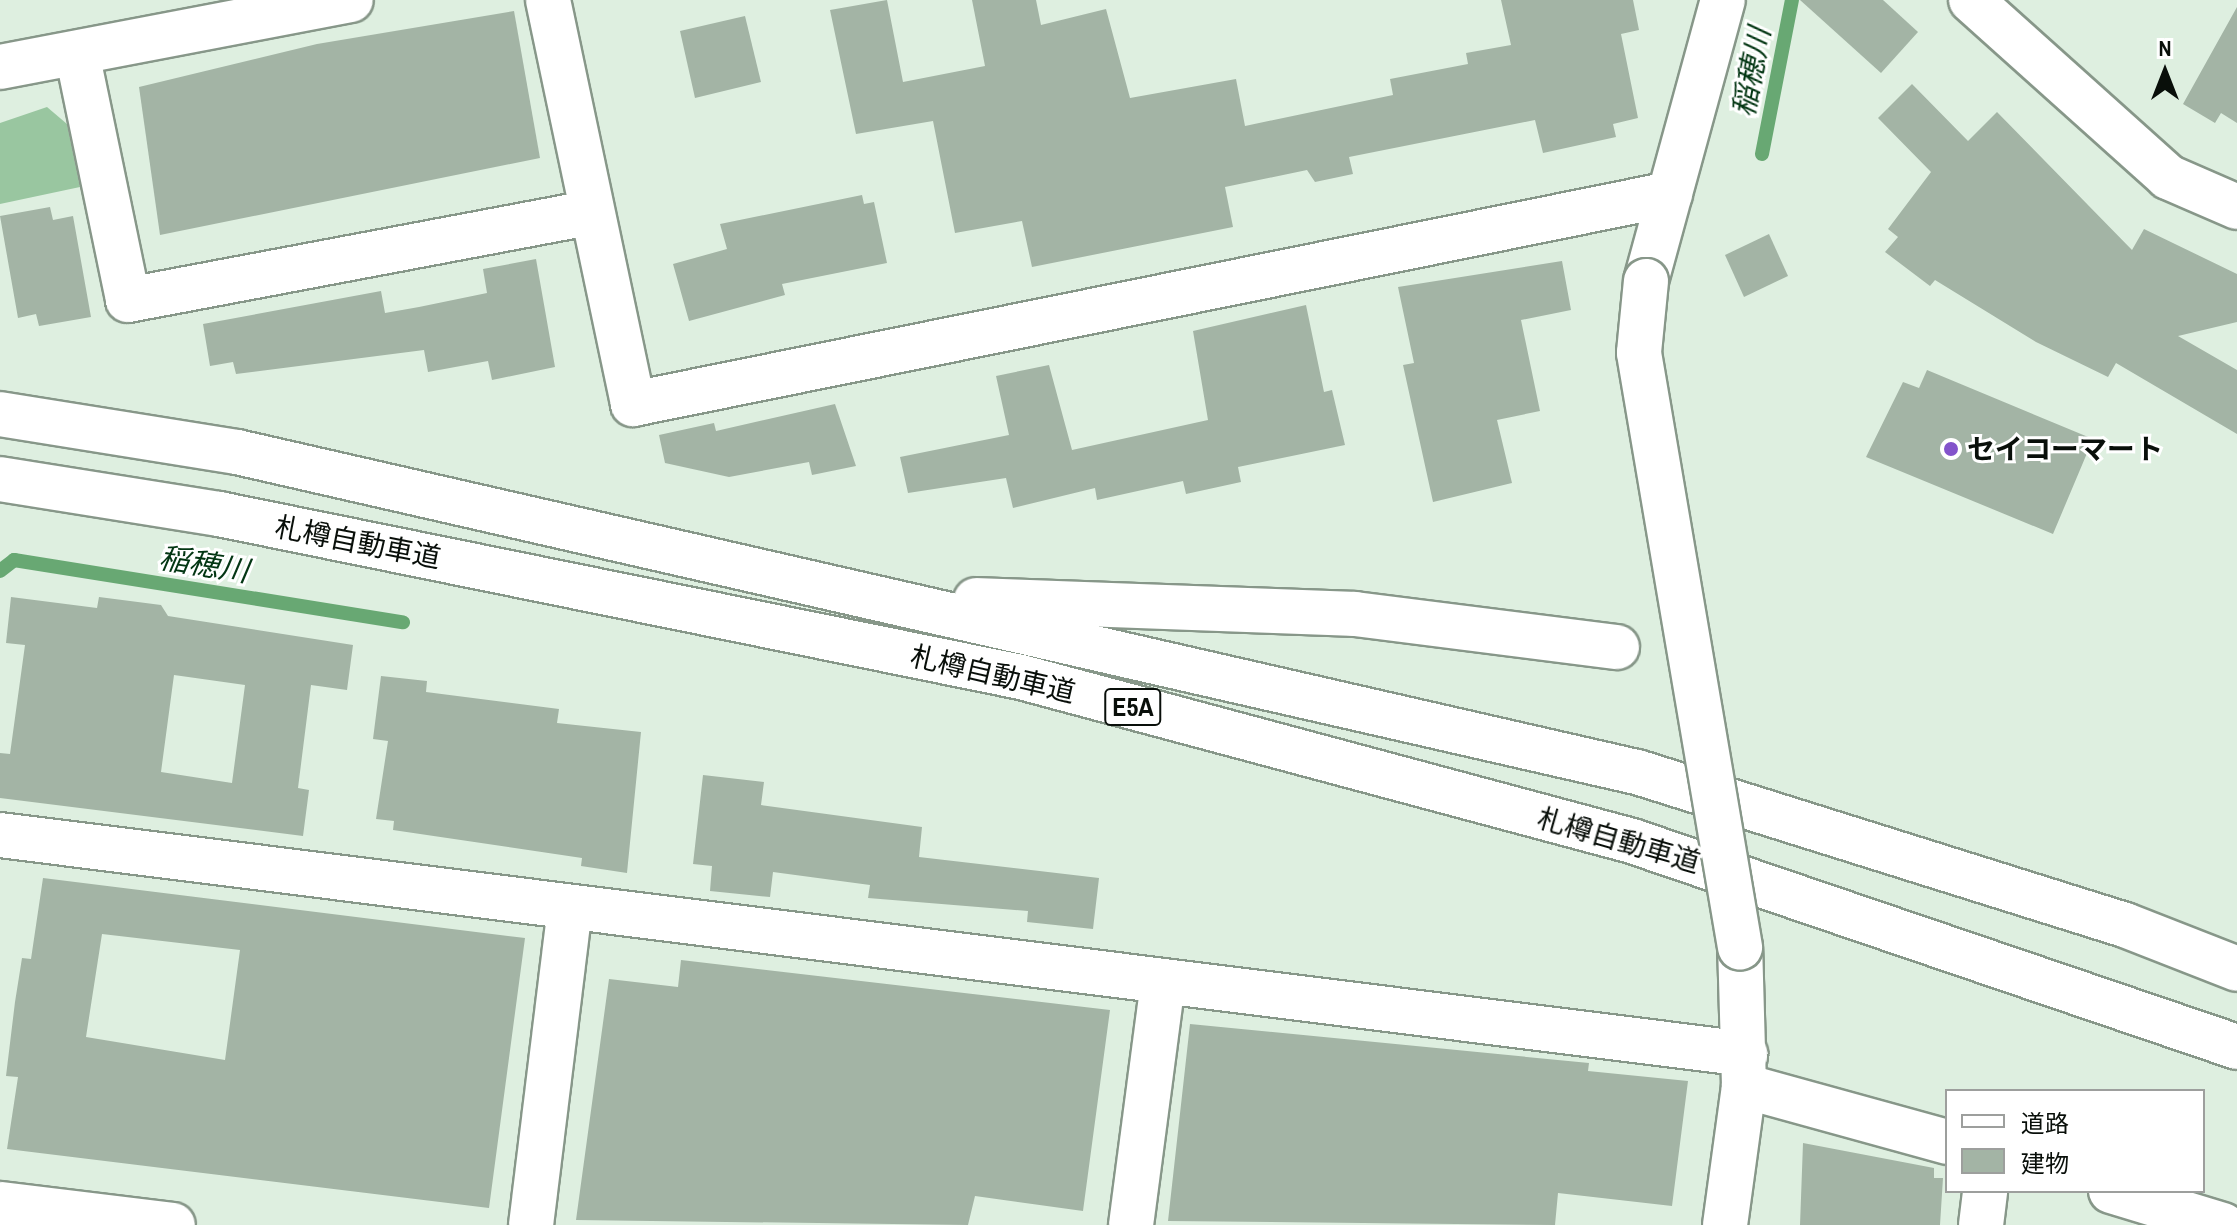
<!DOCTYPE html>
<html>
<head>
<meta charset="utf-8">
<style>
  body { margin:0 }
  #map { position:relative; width:2237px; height:1225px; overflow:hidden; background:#deefe0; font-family:"Archivo Narrow","Noto Sans JP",sans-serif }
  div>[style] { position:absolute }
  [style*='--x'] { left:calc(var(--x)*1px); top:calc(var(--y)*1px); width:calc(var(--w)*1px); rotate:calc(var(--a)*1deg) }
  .green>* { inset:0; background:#99c6a0 }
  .stream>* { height:14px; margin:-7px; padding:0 7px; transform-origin:7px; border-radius:7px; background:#68a873 }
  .building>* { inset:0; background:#a3b4a5 }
  .roads { filter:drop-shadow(2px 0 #879789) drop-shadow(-2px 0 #879789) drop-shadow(0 2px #879789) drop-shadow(0 -2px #879789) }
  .minor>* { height:44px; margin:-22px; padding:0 22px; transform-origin:22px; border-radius:22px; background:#fff }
  .highway>* { height:44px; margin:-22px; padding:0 22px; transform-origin:22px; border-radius:22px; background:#fff }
  .bridges { filter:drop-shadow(2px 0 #879789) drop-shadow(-2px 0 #879789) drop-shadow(0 2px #879789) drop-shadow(0 -2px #879789) }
  .minor-bridge>* { height:44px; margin:-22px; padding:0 22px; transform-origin:22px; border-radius:22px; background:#fff }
  .dots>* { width:22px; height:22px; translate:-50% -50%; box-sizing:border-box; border:4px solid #fff; border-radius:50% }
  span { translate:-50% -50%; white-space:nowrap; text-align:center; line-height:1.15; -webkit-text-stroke:6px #fff; paint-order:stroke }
  .shield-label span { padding:2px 6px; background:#fff; border:2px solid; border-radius:6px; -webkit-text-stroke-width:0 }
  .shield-label { font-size:26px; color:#090f0a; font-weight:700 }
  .poi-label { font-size:28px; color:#090f0a; font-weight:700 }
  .left { translate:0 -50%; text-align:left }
  .street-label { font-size:28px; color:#090f0a }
  .water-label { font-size:30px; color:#033613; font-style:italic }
  .legend { position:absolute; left:1945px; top:1089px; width:260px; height:104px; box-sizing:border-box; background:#fff; border:2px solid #9d9f9d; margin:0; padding:10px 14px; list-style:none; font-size:24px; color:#090f0a }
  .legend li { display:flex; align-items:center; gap:16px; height:40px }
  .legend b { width:40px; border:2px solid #9d9f9d }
  .north { position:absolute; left:2125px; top:32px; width:80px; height:80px; -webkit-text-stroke:6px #fff; paint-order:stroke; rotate:0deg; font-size:22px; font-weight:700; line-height:32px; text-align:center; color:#090f0a }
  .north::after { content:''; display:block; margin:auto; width:28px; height:36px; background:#090f0a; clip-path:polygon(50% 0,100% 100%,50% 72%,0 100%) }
</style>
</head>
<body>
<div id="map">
  <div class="green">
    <div style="clip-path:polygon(47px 107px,67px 124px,80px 187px,0 204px,0 123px)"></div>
  </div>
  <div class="stream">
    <div style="--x:1762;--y:154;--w:157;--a:-79"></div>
    <div style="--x:0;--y:571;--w:18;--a:-38"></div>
    <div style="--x:14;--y:560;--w:394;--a:9.1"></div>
  </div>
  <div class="building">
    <div style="clip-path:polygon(887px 0,903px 82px,985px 66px,972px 0,1036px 0,1041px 25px,1106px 9px,1130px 98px,1236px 79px,1245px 126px,1393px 95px,1390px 79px,1468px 64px,1466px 53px,1511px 45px,1501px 0,1633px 0,1639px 30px,1621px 34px,1638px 118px,1613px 124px,1616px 137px,1543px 153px,1535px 120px,1349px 157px,1353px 174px,1315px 182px,1307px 170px,1225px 187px,1233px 227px,1032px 267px,1022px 221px,955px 233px,933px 121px,856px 134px,830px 10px)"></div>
    <div style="clip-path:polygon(1800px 0,1883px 0,1918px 32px,1881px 73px)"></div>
    <div style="clip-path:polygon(2237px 7px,2237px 123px,2221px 113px,2215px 123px,2183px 104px)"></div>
    <div style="clip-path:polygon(514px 11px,540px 158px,160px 235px,139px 87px,317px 44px)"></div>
    <div style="clip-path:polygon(745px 16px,761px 82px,695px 98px,680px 31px)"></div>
    <div style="clip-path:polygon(1912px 84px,1968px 141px,1997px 112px,2132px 250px,2144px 229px,2237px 274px,2237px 322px,2178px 336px,2237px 370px,2237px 434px,2116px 363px,2108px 377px,2036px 342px,1935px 280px,1930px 286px,1885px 252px,1898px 237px,1888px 229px,1931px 172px,1878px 118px)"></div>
    <div style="clip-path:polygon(862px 195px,864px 204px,874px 202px,887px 263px,782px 284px,785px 295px,689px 321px,673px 264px,727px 249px,720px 224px)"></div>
    <div style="clip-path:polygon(50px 207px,53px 220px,73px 216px,91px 317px,39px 326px,36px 314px,18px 318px,0 216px)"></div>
    <div style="clip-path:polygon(1769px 234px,1788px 276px,1744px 297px,1725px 255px)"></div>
    <div style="clip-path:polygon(536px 259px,555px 367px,492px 380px,488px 361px,428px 372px,424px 350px,236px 374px,233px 362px,210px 366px,203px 324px,381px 291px,385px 313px,419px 307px,487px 293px,483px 269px)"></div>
    <div style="clip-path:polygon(1562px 261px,1571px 310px,1521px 320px,1540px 411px,1497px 420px,1512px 483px,1433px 502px,1403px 365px,1414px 363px,1398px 287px)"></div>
    <div style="clip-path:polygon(1306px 305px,1324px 392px,1332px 390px,1345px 445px,1238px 467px,1241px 482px,1186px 494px,1183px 481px,1097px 500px,1095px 488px,1013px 508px,1006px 478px,908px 493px,900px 457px,1009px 435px,996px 376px,1049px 365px,1072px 450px,1208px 420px,1193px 331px)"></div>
    <div style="clip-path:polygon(1927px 370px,2093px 439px,2053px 534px,1866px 457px,1903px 382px,1919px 388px)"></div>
    <div style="clip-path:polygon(835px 404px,856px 466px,812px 475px,809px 462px,729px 477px,665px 463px,659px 435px,714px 423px,716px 431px)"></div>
    <div style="clip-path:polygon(evenodd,11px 597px,97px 608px,99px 597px,161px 605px,168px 616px,353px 645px,347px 690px,311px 685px,298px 788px,309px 790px,303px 836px,0 798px,0 753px,10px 754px,25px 645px,6px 643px,11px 597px,174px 675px,245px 685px,232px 783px,161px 772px,174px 675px)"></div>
    <div style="clip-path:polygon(381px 676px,427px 681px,426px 692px,559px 709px,557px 723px,641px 732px,627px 873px,581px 866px,582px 858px,393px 830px,394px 821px,376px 819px,388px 741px,373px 739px)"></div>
    <div style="clip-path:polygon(703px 775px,764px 782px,761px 805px,922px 827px,919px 857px,1099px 878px,1093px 929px,1027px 922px,1028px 911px,868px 898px,870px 885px,773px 872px,770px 897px,710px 891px,712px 866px,693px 864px)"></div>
    <div style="clip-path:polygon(evenodd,43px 878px,525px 938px,489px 1208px,7px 1149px,18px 1077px,6px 1076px,15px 1002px,22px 958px,31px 959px,43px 878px,102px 934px,240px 950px,225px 1060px,86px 1037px,102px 934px)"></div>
    <div style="clip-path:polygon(681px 960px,1110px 1010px,1083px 1211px,975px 1196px,968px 1225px,576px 1220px,609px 979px,678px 987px)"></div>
    <div style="clip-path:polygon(1190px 1024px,1589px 1063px,1588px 1071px,1688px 1081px,1672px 1206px,1558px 1193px,1555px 1225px,1168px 1221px)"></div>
    <div style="clip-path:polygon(1803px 1143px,1934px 1168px,1934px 1178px,1943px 1178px,1940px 1225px,1800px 1225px)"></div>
  </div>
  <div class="roads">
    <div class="minor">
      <div style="--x:548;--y:0;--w:413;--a:78.1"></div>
      <div style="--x:633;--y:404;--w:1058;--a:-11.45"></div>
      <div style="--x:1971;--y:0;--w:265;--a:41.9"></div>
      <div style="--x:2168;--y:177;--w:75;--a:23.5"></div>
      <div style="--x:77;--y:53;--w:252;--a:78.3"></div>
      <div style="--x:128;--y:300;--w:472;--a:-10.7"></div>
      <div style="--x:0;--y:67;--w:357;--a:-10.8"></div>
      <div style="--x:1646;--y:281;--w:291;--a:-74.7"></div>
      <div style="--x:0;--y:835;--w:1759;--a:7.15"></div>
      <div style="--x:1744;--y:1086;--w:211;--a:15.4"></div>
      <div style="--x:2111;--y:1191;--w:117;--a:16.9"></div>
      <div style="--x:0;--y:1204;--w:174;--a:6.9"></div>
      <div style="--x:531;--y:1225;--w:320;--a:-83"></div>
      <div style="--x:1131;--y:1225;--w:246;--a:-82.5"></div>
      <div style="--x:1725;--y:1225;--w:140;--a:-82.2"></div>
      <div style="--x:1744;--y:1086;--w:139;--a:-91.6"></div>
      <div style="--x:1981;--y:1225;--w:34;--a:-83"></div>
    </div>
    <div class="highway">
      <div style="--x:0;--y:414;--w:240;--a:9.1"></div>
      <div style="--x:237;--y:452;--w:1436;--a:12.88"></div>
      <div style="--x:1637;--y:772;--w:511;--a:17.41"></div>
      <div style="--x:2125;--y:925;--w:120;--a:21.4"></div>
      <div style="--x:0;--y:479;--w:222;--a:9.1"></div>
      <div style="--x:219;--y:514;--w:818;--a:11.49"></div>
      <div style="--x:1021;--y:677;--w:633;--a:15.02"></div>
      <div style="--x:1632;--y:841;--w:639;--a:18.8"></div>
      <div style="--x:976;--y:600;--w:379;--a:2.1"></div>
      <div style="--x:1355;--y:614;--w:264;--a:7.2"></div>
    </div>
  </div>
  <div class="bridges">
    <div class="minor-bridge">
      <div style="--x:1646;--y:281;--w:72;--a:95.6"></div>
      <div style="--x:1639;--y:353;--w:603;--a:80.35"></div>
    </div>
  </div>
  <div class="dots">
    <div style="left:1951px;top:449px;background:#8353cb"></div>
  </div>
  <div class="shield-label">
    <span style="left:1133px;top:707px">E5A</span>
  </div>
  <div class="poi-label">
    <span class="left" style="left:1967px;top:449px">セイコーマート</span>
  </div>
  <div class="street-label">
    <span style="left:358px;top:542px;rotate:11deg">札樽自動車道</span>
    <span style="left:993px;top:674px;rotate:13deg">札樽自動車道</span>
    <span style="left:1619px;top:840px;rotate:16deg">札樽自動車道</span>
  </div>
  <div class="water-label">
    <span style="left:1751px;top:72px;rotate:-79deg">稲穂川</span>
    <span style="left:204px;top:564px;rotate:9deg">稲穂川</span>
  </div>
  <ul class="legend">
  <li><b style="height:10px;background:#fff"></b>道路</li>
  <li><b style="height:22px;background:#a3b4a5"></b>建物</li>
  </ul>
  <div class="north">N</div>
</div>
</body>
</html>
